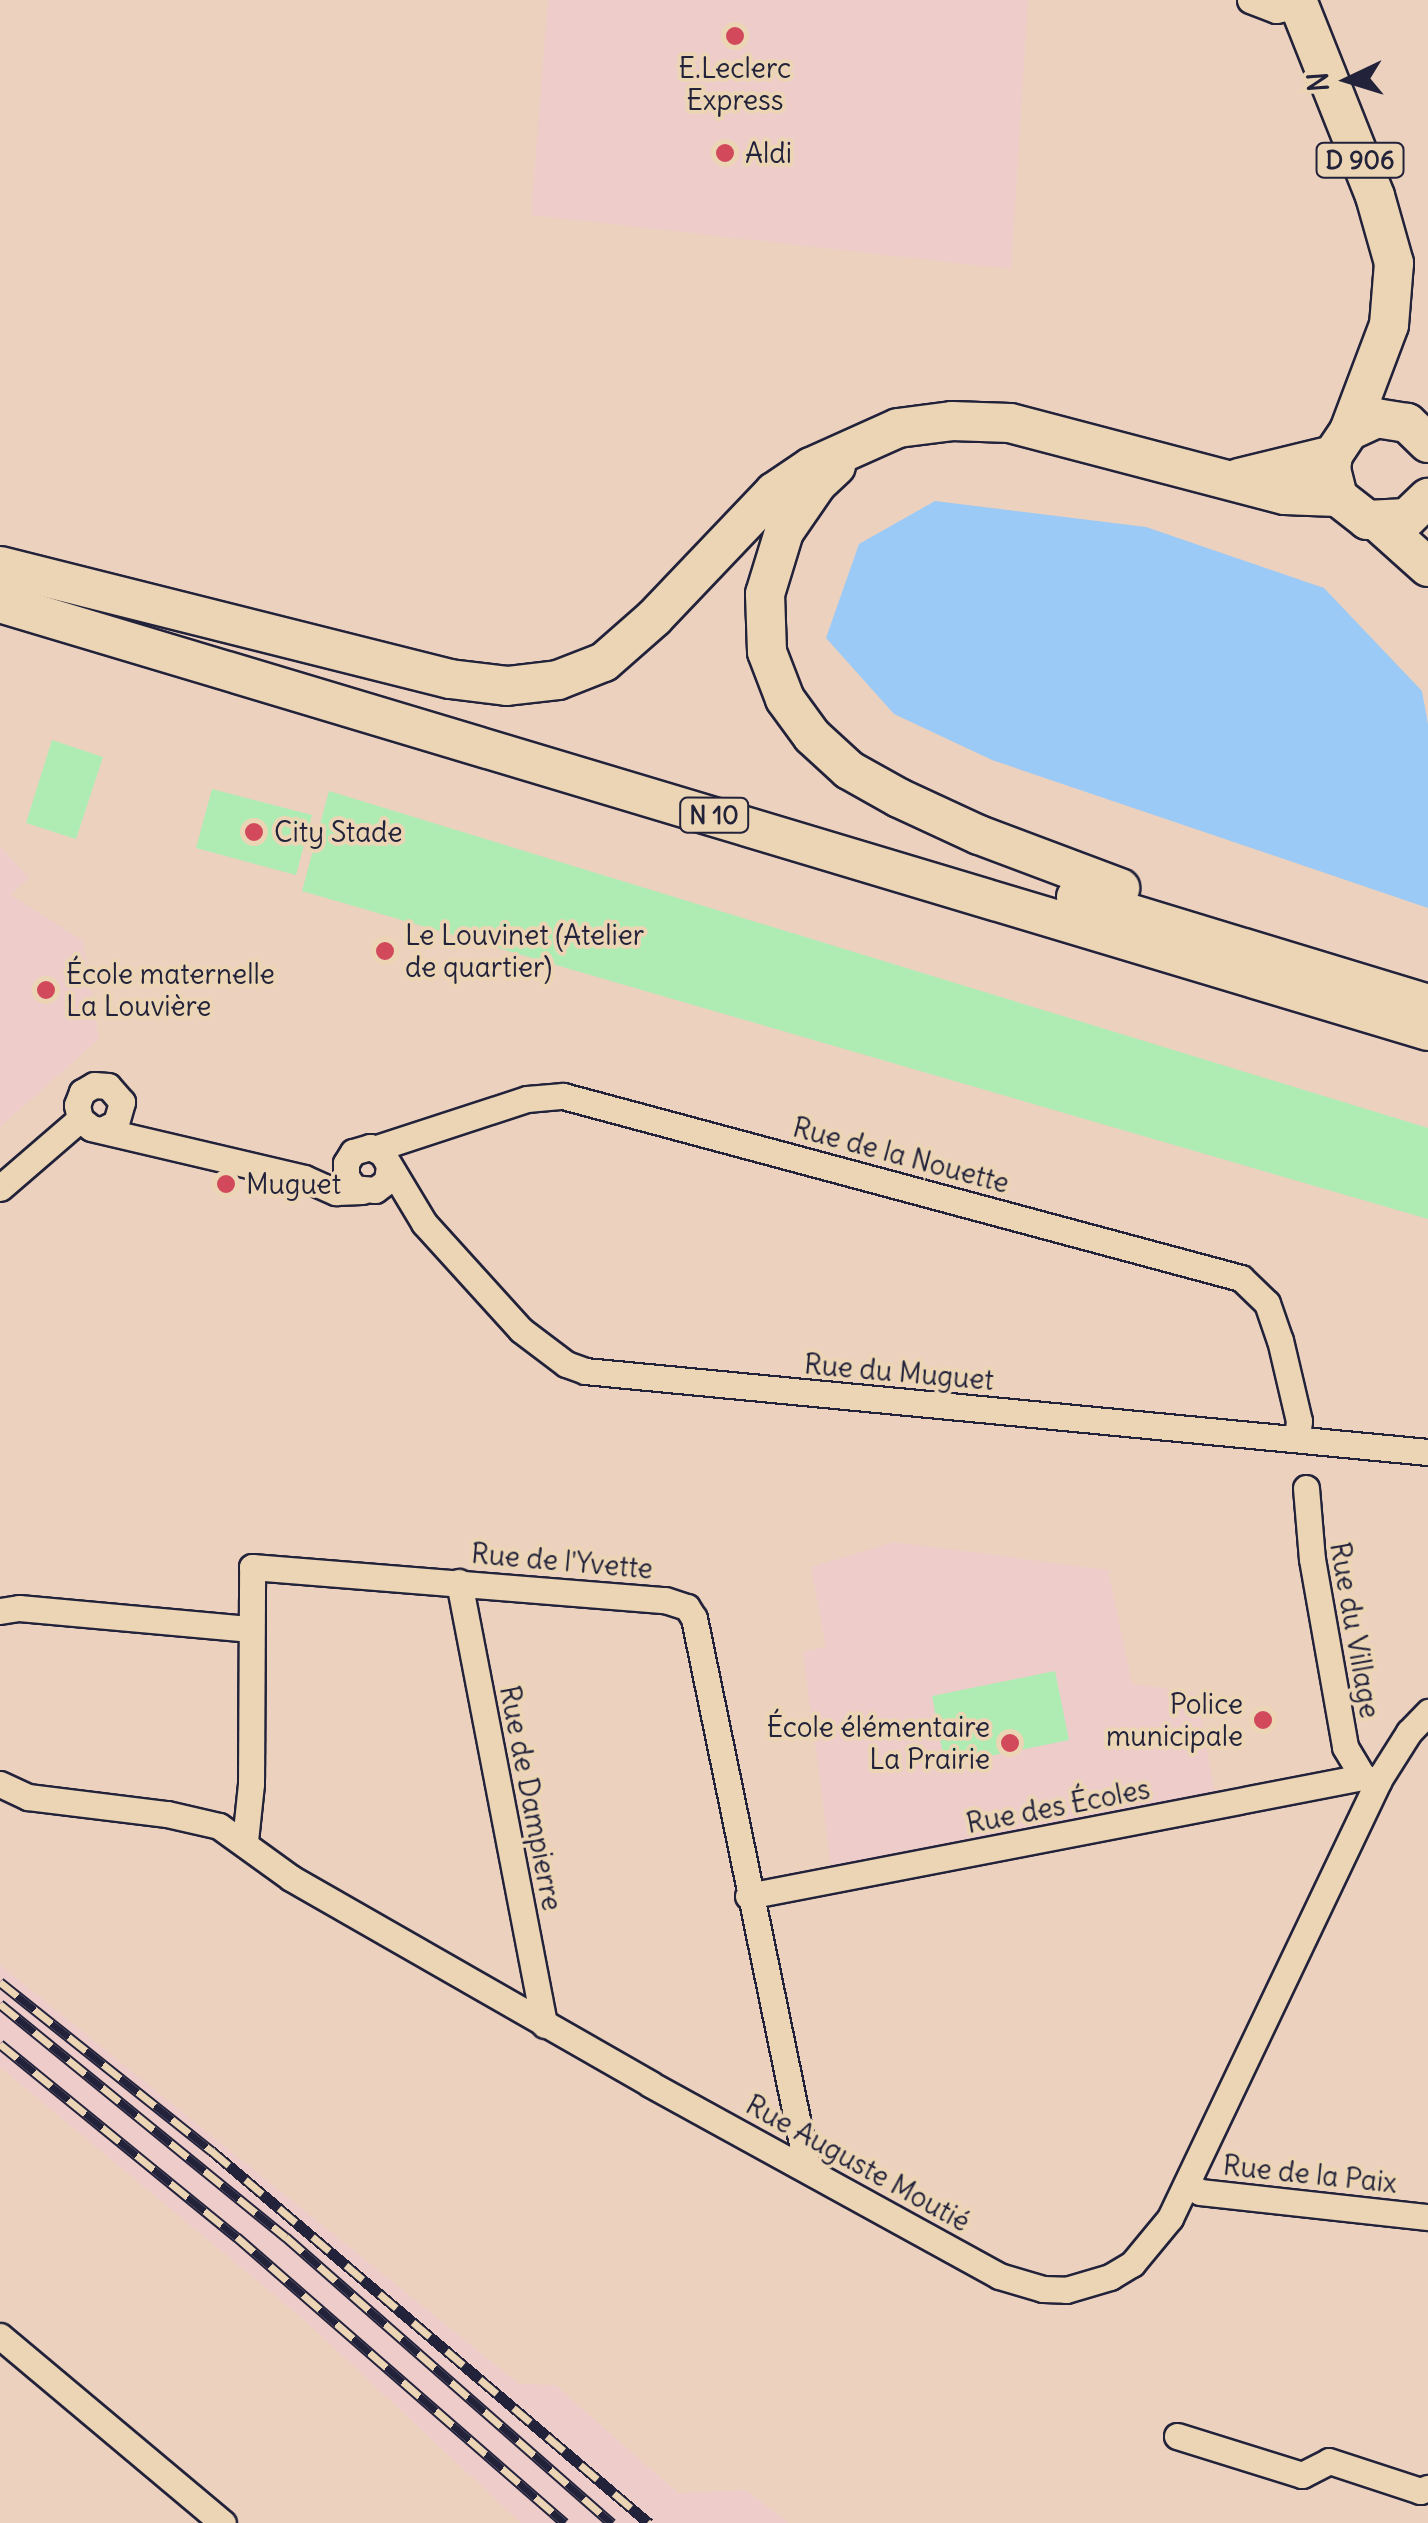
<!DOCTYPE html>
<html>
<head>
<meta charset="utf-8">
<style>
  body { margin:0 }
  #map { position:relative; width:1428px; height:2523px; overflow:hidden; background:#ecd1be; font-family:Delius,sans-serif }
  div>[style] { position:absolute }
  [style*='--x'] { left:calc(var(--x)*1px); top:calc(var(--y)*1px); width:calc(var(--w)*1px); rotate:calc(var(--a)*1deg) }
  .built>* { inset:0; background:#edccca }
  .green>* { inset:0; background:#aeecb4 }
  .water>* { inset:0; background:#9bcaf6 }
  .roads { filter:drop-shadow(2px 0 #22223b) drop-shadow(-2px 0 #22223b) drop-shadow(0 2px #22223b) drop-shadow(0 -2px #22223b) }
  .street>* { height:25px; margin:-12.5px; padding:0 12.5px; transform-origin:12.5px; border-radius:12.5px; background:#ecd5b4 }
  .primary>* { height:38px; margin:-19px; padding:0 19px; transform-origin:19px; border-radius:19px; background:#ecd5b4 }
  .rail>* { height:11px; margin-top:-5.5px; transform-origin:0; background:repeating-linear-gradient(90deg,#ecd5b4 0 22px,#22223b 0 44px); box-sizing:border-box; border-block:2px solid #22223b }
  .dots>* { width:28px; height:28px; translate:-50% -50%; box-sizing:border-box; border:5px solid #ecd5b4; border-radius:50% }
  span { translate:-50% -50%; white-space:nowrap; text-align:center; line-height:1.15; -webkit-text-stroke:8px #ecd5b4; paint-order:stroke }
  .shield-label span { padding:2px 8px; background:#ecd5b4; border:2px solid; border-radius:8px; -webkit-text-stroke-width:0 }
  .shield-label { font-size:25px; color:#22223b; font-weight:700 }
  .poi-label { font-size:28px; color:#22223b }
  .left { translate:0 -50%; text-align:left }
  .right { translate:-100% -50%; text-align:right }
  .street-label { font-size:28px; color:#22223b }
  .north { position:absolute; left:1298px; top:30px; width:100px; height:100px; -webkit-text-stroke:8px #ecd5b4; paint-order:stroke; rotate:266deg; font-size:28px; font-weight:700; line-height:40px; text-align:center; color:#22223b }
  .north::after { content:''; display:block; margin:auto; width:35px; height:45px; background:#22223b; clip-path:polygon(50% 0,100% 100%,50% 72%,0 100%) }
</style>
</head>
<body>
<div id="map">
  <div class="built">
    <div style="clip-path:polygon(548px 0,1028px 0,1011px 269px,531px 215px)"></div>
    <div style="clip-path:polygon(0 846px,29px 878px,11px 895px,83px 941px,99px 1039px,0 1127px)"></div>
    <div style="clip-path:polygon(894px 1542px,1108px 1570px,1132px 1684px,1196px 1693px,1215px 1793px,831px 1866px,803px 1652px,826px 1647px,811px 1567px)"></div>
    <div style="clip-path:polygon(0 1965px,519px 2384px,555px 2385px,678px 2493px,745px 2490px,789px 2523px,521px 2523px,303px 2319px,0 2067px)"></div>
  </div>
  <div class="green">
    <div style="clip-path:polygon(52px 740px,103px 757px,76px 839px,26px 823px)"></div>
    <div style="clip-path:polygon(212px 789px,312px 815px,296px 875px,196px 848px)"></div>
    <div style="clip-path:polygon(329px 791px,1428px 1128px,1428px 1219px,302px 891px)"></div>
    <div style="clip-path:polygon(1055px 1671px,1069px 1740px,945px 1765px,932px 1696px)"></div>
  </div>
  <div class="water">
    <div style="clip-path:polygon(935px 501px,1146px 527px,1324px 588px,1422px 691px,1428px 724px,1428px 908px,992px 760px,894px 714px,826px 638px,859px 544px)"></div>
  </div>
  <div class="roads">
    <div class="street">
      <div style="--x:1250;--y:0;--w:28;--a:21"></div>
      <div style="--x:1276;--y:10;--w:24;--a:-12"></div>
      <div style="--x:104;--y:1129;--w:13;--a:-27"></div>
      <div style="--x:116;--y:1123;--w:22;--a:-74"></div>
      <div style="--x:122;--y:1102;--w:21;--a:-131"></div>
      <div style="--x:108;--y:1086;--w:14;--a:-176"></div>
      <div style="--x:94;--y:1085;--w:14;--a:150"></div>
      <div style="--x:82;--y:1092;--w:14;--a:111"></div>
      <div style="--x:77;--y:1105;--w:14;--a:78"></div>
      <div style="--x:80;--y:1119;--w:14;--a:39"></div>
      <div style="--x:91;--y:1128;--w:219;--a:13.2"></div>
      <div style="--x:304;--y:1178;--w:35;--a:24"></div>
      <div style="--x:336;--y:1192;--w:26;--a:-2"></div>
      <div style="--x:377;--y:1148;--w:158;--a:-18.1"></div>
      <div style="--x:527;--y:1099;--w:36;--a:-5"></div>
      <div style="--x:563;--y:1096;--w:702;--a:15.03"></div>
      <div style="--x:1241;--y:1278;--w:36;--a:44"></div>
      <div style="--x:1267;--y:1303;--w:39;--a:71"></div>
      <div style="--x:1280;--y:1340;--w:83;--a:76.8"></div>
      <div style="--x:1299;--y:1421;--w:17;--a:97"></div>
      <div style="--x:389;--y:1166;--w:15;--a:98"></div>
      <div style="--x:387;--y:1181;--w:15;--a:143"></div>
      <div style="--x:375;--y:1190;--w:21;--a:-175"></div>
      <div style="--x:354;--y:1188;--w:14;--a:-124"></div>
      <div style="--x:346;--y:1176;--w:13;--a:-90"></div>
      <div style="--x:346;--y:1163;--w:13;--a:-58"></div>
      <div style="--x:353;--y:1152;--w:18;--a:-16"></div>
      <div style="--x:370;--y:1147;--w:13;--a:27"></div>
      <div style="--x:382;--y:1153;--w:82;--a:59"></div>
      <div style="--x:424;--y:1223;--w:144;--a:47.8"></div>
      <div style="--x:521;--y:1330;--w:56;--a:37.1"></div>
      <div style="--x:566;--y:1364;--w:20;--a:20"></div>
      <div style="--x:585;--y:1371;--w:847;--a:5.49"></div>
      <div style="--x:0;--y:1188;--w:106;--a:-40.8"></div>
      <div style="--x:1306;--y:1488;--w:71;--a:85.2"></div>
      <div style="--x:1312;--y:1559;--w:191;--a:80"></div>
      <div style="--x:1345;--y:1747;--w:35;--a:59"></div>
      <div style="--x:459;--y:1582;--w:451;--a:79.1"></div>
      <div style="--x:0;--y:1611;--w:19;--a:-9"></div>
      <div style="--x:19;--y:1608;--w:233;--a:5.2"></div>
      <div style="--x:0;--y:1784;--w:31;--a:25"></div>
      <div style="--x:28;--y:1797;--w:140;--a:7"></div>
      <div style="--x:167;--y:1814;--w:53;--a:13"></div>
      <div style="--x:219;--y:1826;--w:89;--a:35.8"></div>
      <div style="--x:291;--y:1878;--w:414;--a:29.8"></div>
      <div style="--x:650;--y:2084;--w:398;--a:28.8"></div>
      <div style="--x:999;--y:2276;--w:46;--a:16.5"></div>
      <div style="--x:1043;--y:2289;--w:23;--a:2"></div>
      <div style="--x:1066;--y:2290;--w:46;--a:-16.5"></div>
      <div style="--x:1110;--y:2277;--w:26;--a:-31"></div>
      <div style="--x:1132;--y:2264;--w:60;--a:-50.4"></div>
      <div style="--x:1170;--y:2218;--w:484;--a:-64.5"></div>
      <div style="--x:1378;--y:1781;--w:58;--a:-57.7"></div>
      <div style="--x:1409;--y:1732;--w:28;--a:-46"></div>
      <div style="--x:245;--y:1841;--w:57;--a:-84"></div>
      <div style="--x:251;--y:1784;--w:217;--a:-89.7"></div>
      <div style="--x:252;--y:1567;--w:414;--a:4.6"></div>
      <div style="--x:665;--y:1600;--w:23;--a:18"></div>
      <div style="--x:687;--y:1607;--w:13;--a:58"></div>
      <div style="--x:694;--y:1618;--w:561;--a:78.39"></div>
      <div style="--x:748;--y:1896;--w:626;--a:-10.95"></div>
      <div style="--x:1363;--y:1777;--w:16;--a:15"></div>
      <div style="--x:1187;--y:2184;--w:15;--a:32"></div>
      <div style="--x:1200;--y:2192;--w:229;--a:6.3"></div>
      <div style="--x:0;--y:2336;--w:291;--a:40"></div>
      <div style="--x:1177;--y:2436;--w:131;--a:17.3"></div>
      <div style="--x:1302;--y:2475;--w:30;--a:-27"></div>
      <div style="--x:1329;--y:2461;--w:96;--a:18.2"></div>
      <div style="--x:1420;--y:2491;--w:9;--a:-21"></div>
    </div>
    <div class="primary">
      <div style="--x:1297;--y:0;--w:211;--a:68.3"></div>
      <div style="--x:1375;--y:196;--w:70;--a:74.2"></div>
      <div style="--x:1394;--y:263;--w:62;--a:94.6"></div>
      <div style="--x:1389;--y:325;--w:113;--a:110.7"></div>
      <div style="--x:1428;--y:443;--w:29;--a:-136"></div>
      <div style="--x:1407;--y:423;--w:30;--a:-171"></div>
      <div style="--x:1377;--y:418;--w:31;--a:155"></div>
      <div style="--x:1349;--y:431;--w:29;--a:124"></div>
      <div style="--x:1333;--y:455;--w:14;--a:98"></div>
      <div style="--x:1331;--y:469;--w:29;--a:76"></div>
      <div style="--x:1338;--y:497;--w:37;--a:38"></div>
      <div style="--x:1367;--y:520;--w:40;--a:-2.9"></div>
      <div style="--x:1407;--y:518;--w:29;--a:-44"></div>
      <div style="--x:836;--y:466;--w:26;--a:137"></div>
      <div style="--x:817;--y:484;--w:58;--a:124.5"></div>
      <div style="--x:784;--y:532;--w:65;--a:107"></div>
      <div style="--x:765;--y:594;--w:58;--a:88"></div>
      <div style="--x:767;--y:652;--w:50;--a:69"></div>
      <div style="--x:785;--y:699;--w:46;--a:53.9"></div>
      <div style="--x:812;--y:736;--w:50;--a:42.6"></div>
      <div style="--x:849;--y:770;--w:57;--a:29.2"></div>
      <div style="--x:899;--y:798;--w:88;--a:24.8"></div>
      <div style="--x:979;--y:835;--w:151;--a:20.6"></div>
      <div style="--x:1239;--y:478;--w:97;--a:-13.7"></div>
      <div style="--x:1379;--y:523;--w:66;--a:41.9"></div>
      <div style="--x:0;--y:566;--w:464;--a:14.1"></div>
      <div style="--x:450;--y:679;--w:57;--a:7"></div>
      <div style="--x:507;--y:686;--w:51;--a:-6.7"></div>
      <div style="--x:558;--y:680;--w:49;--a:-21.4"></div>
      <div style="--x:604;--y:662;--w:67;--a:-41.3"></div>
      <div style="--x:654;--y:618;--w:174;--a:-46.4"></div>
      <div style="--x:774;--y:492;--w:45;--a:-34"></div>
      <div style="--x:811;--y:467;--w:95;--a:-24.1"></div>
      <div style="--x:898;--y:428;--w:54;--a:-7.4"></div>
      <div style="--x:952;--y:421;--w:58;--a:2"></div>
      <div style="--x:1010;--y:423;--w:284;--a:14.7"></div>
      <div style="--x:1285;--y:495;--w:53;--a:2.2"></div>
      <div style="--x:0;--y:603;--w:1491;--a:16.68"></div>
      <div style="--x:1076;--y:897;--w:368;--a:16.9"></div>
    </div>
  </div>
  <div class="rail">
    <div style="--x:0;--y:1982;--w:271;--a:38.6"></div>
    <div style="--x:212;--y:2151;--w:574;--a:40.41"></div>
    <div style="--x:0;--y:2004;--w:369;--a:39.2"></div>
    <div style="--x:286;--y:2237;--w:434;--a:41.3"></div>
    <div style="--x:0;--y:2044;--w:306;--a:39.2"></div>
    <div style="--x:237;--y:2237;--w:435;--a:41.1"></div>
  </div>
  <div class="dots">
    <div style="left:735px;top:36px;background:#d1495b"></div>
    <div style="left:725px;top:153px;background:#d1495b"></div>
    <div style="left:254px;top:832px;background:#d1495b"></div>
    <div style="left:385px;top:951px;background:#d1495b"></div>
    <div style="left:46px;top:990px;background:#d1495b"></div>
    <div style="left:226px;top:1184px;background:#d1495b"></div>
    <div style="left:1263px;top:1720px;background:#d1495b"></div>
    <div style="left:1010px;top:1743px;background:#d1495b"></div>
  </div>
  <div class="shield-label">
    <span style="left:1360px;top:160px">D 906</span>
    <span style="left:714px;top:815px">N 10</span>
  </div>
  <div class="poi-label">
    <span style="left:735px;top:84px">E.Leclerc<br>Express</span>
    <span class="left" style="left:745px;top:153px">Aldi</span>
    <span class="left" style="left:274px;top:832px">City Stade</span>
    <span class="left" style="left:405px;top:951px">Le Louvinet (Atelier<br>de quartier)</span>
    <span class="left" style="left:66px;top:990px">École maternelle<br>La Louvière</span>
    <span class="left" style="left:246px;top:1184px">Muguet</span>
    <span class="right" style="left:1243px;top:1720px">Police<br>municipale</span>
    <span class="right" style="left:990px;top:1743px">École élémentaire<br>La Prairie</span>
  </div>
  <div class="street-label">
    <span style="left:901px;top:1155px;rotate:15deg">Rue de la Nouette</span>
    <span style="left:899px;top:1372px;rotate:5deg">Rue du Muguet</span>
    <span style="left:562px;top:1561px;rotate:5deg">Rue de l'Yvette</span>
    <span style="left:1355px;top:1630px;rotate:80deg">Rue du Village</span>
    <span style="left:531px;top:1798px;rotate:79deg">Rue de Dampierre</span>
    <span style="left:1058px;top:1806px;rotate:-11deg">Rue des Écoles</span>
    <span style="left:858px;top:2163px;rotate:29deg">Rue Auguste Moutié</span>
    <span style="left:1310px;top:2174px;rotate:6deg">Rue de la Paix</span>
  </div>
  <div class="north">N</div>
</div>
</body>
</html>
